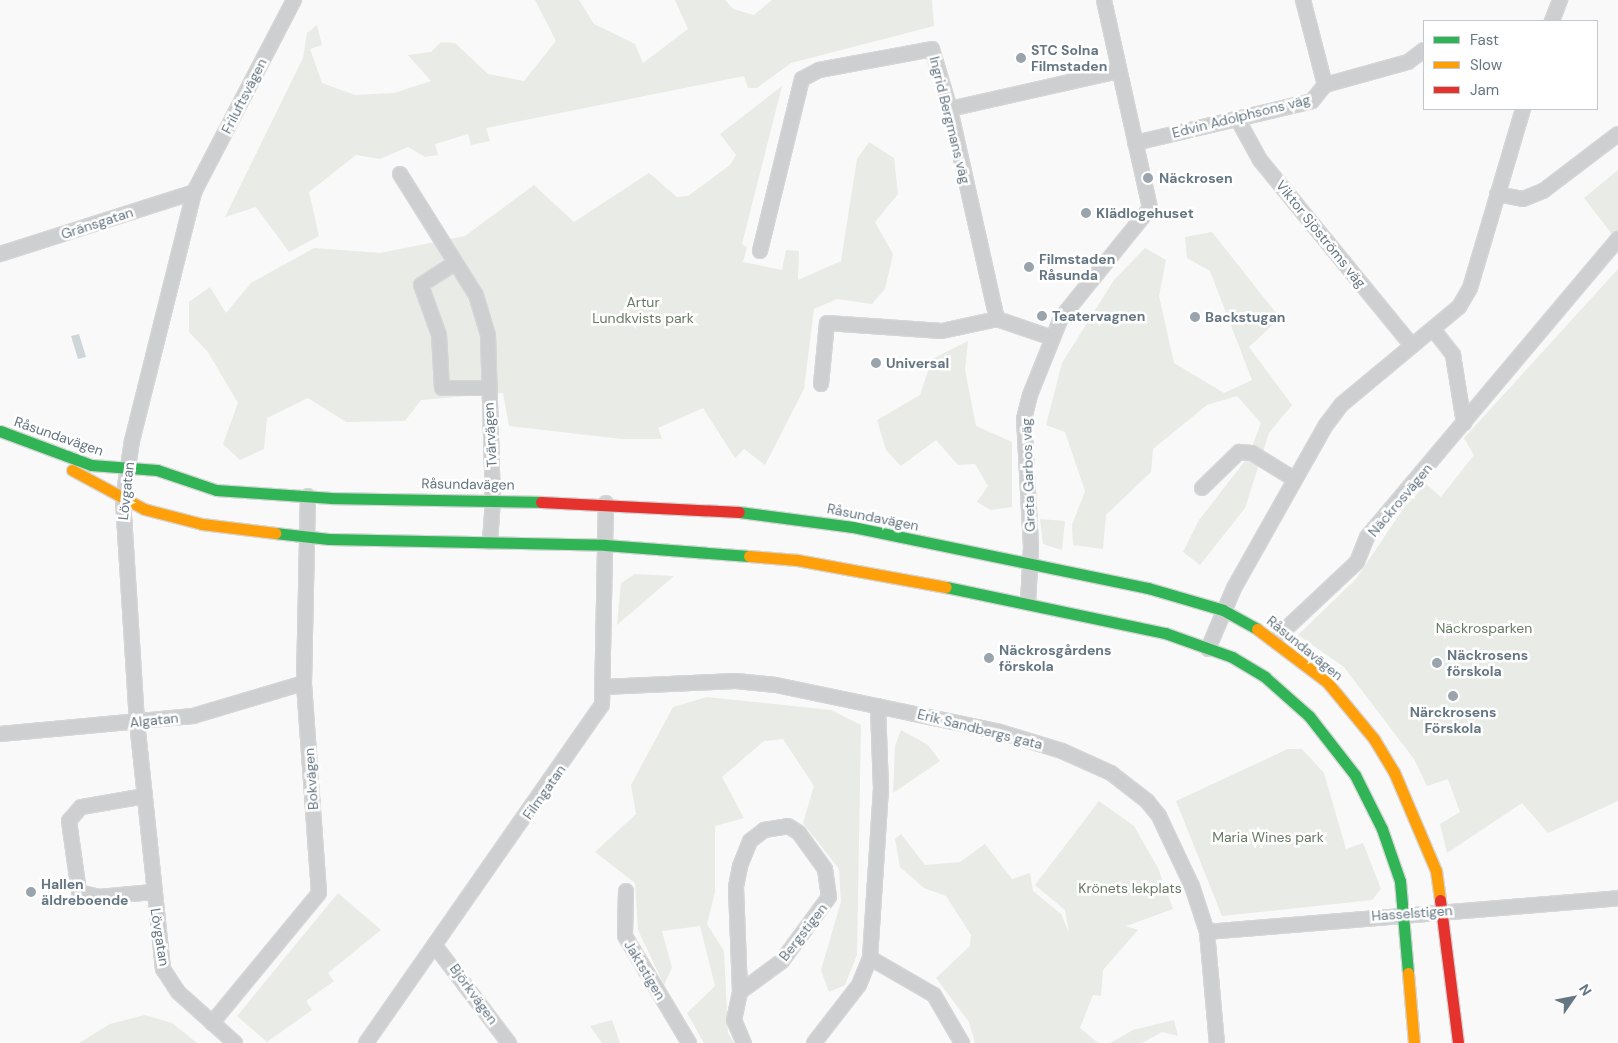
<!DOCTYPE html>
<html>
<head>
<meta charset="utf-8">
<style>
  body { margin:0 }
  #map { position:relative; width:1618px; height:1043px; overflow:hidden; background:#f9f9f9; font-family:"DM Sans",sans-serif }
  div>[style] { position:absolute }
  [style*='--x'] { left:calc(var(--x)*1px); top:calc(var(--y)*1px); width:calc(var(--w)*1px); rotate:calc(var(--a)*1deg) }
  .green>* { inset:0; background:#e8ebe6 }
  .water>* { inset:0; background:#ced6d9 }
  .roads { filter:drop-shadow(1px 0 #d5d6d7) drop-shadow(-1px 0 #d5d6d7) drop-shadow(0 1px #d5d6d7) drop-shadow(0 -1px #d5d6d7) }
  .street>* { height:14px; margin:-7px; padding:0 7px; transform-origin:7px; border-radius:7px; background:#cecfd0 }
  .fast>* { height:11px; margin:-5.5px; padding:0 5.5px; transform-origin:5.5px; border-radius:5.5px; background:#30b455 }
  .slow>* { height:11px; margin:-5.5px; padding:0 5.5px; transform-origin:5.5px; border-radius:5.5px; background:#ff9f0a }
  .jam>* { height:11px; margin:-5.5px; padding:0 5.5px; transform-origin:5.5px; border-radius:5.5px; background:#e5322d }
  .dots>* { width:14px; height:14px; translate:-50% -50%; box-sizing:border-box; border:2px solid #fff; border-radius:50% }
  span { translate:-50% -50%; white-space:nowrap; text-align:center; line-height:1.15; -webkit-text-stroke:5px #fff; paint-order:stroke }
  .poi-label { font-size:14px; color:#657683; font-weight:700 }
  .left { translate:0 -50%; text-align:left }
  .street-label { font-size:14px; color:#657683 }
  .park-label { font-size:14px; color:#687a64 }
  .legend { position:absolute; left:1423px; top:20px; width:175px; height:90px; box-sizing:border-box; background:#fff; border:1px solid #c1c8cd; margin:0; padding:6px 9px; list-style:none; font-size:15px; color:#657683 }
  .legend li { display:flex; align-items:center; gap:10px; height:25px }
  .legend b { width:25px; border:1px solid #c1c8cd }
  .north { position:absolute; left:1548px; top:973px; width:50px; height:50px; -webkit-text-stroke:4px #fff; paint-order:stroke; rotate:57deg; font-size:14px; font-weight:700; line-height:20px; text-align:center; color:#657683 }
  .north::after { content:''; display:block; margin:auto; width:18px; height:22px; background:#657683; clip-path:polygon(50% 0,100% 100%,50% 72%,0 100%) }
</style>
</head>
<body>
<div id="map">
  <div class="green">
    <div style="clip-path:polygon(535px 0,579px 0,594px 24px,635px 44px,643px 63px,688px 29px,675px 0,725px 0,733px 9px,754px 15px,772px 0,932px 0,934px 26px,791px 63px,757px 88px,748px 88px,744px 76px,486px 128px,490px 141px,471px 145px,468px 134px,435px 144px,438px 155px,425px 157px,408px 147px,380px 159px,356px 155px,309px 192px,319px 236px,289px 252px,256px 207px,225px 217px,303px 58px,307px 33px,317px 25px,322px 45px,310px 49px,322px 83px,355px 95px,394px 93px,431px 81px,408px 55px,431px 52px,441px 42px,455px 43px,488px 74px,524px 81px,556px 41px)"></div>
    <div style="clip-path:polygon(782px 86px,742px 244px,747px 247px,743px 262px,782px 270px,786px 250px,799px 251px,798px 280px,841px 261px,857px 159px,869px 142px,894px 158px,898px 194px,875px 222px,893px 254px,885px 289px,872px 304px,837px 299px,814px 309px,804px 389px,765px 465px,744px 449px,735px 458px,703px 408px,658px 428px,662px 439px,622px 439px,509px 426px,503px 393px,421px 400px,405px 421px,346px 422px,308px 398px,267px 418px,264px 449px,240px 460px,223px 444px,238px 403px,208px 352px,189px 332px,189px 302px,210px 287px,226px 313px,251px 283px,314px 248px,380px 253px,465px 236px,534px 185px,574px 222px,649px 173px,677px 197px,688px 196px,730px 165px,736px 155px,720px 134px)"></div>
    <div style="clip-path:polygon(1618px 170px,1618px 242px,1584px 198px)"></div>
    <div style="clip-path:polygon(1212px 232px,1280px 318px,1249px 347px,1292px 405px,1269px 433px,1245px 508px,1200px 565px,1183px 552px,1199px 520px,1248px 457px,1261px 423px,1237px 396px,1207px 405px,1153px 449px,1151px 472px,1106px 515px,1103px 549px,1073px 545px,1072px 525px,1085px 491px,1065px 432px,1046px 425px,1062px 363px,1114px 280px,1145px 248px,1166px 260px,1159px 296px,1174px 363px,1224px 393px,1252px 380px,1210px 271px,1187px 258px,1185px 237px)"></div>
    <div style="clip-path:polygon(1618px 269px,1618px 801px,1548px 833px,1522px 803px,1447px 853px,1440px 824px,1460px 812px,1448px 779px,1427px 786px,1414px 759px,1344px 667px,1298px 635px,1356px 579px,1403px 509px,1426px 484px,1441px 497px,1474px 455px,1464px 438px)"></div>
    <div style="clip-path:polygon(968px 341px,965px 370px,976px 426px,1012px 442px,1012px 507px,991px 510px,977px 502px,988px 486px,975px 464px,958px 465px,936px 440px,901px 466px,886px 450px,877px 420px,920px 395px,932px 359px)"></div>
    <div style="clip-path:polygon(1040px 519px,1065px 521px,1062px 550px,1043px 544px)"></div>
    <div style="clip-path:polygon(635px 574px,674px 576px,617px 625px,621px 583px)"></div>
    <div style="clip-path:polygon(707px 697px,831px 710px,861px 725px,857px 955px,845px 985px,829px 992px,821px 970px,841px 902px,839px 869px,803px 823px,814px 786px,783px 739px,764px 741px,722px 777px,744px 818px,715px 826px,715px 892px,707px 924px,724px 951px,728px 1033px,734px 1043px,704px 1043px,687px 1013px,715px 986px,700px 926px,662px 931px,672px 968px,664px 985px,638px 930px,635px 883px,595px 852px,636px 814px,631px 785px,673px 707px)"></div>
    <div style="clip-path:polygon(901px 730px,928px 745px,940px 761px,893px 793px,895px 746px)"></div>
    <div style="clip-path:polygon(1288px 749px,1302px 749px,1324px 773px,1346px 849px,1363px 843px,1381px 889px,1372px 900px,1222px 916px,1176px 801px)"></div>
    <div style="clip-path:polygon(1099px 801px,1134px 826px,1158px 868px,1173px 909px,1126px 926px,1138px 930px,1103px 970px,1101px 996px,1093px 995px,1080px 1028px,1098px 1043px,975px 1043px,969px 1022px,936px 978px,970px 946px,971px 935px,946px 896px,924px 888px,900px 867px,895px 839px,901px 834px,925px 865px,960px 862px,985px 844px,1012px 879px,1030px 873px,1033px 891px,1061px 914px,1069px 933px,1065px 910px,1035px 885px)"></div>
    <div style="clip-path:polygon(338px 893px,381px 930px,328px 973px,334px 981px,306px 1001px,312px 1010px,267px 1042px,237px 1016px)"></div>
    <div style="clip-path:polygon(145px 1015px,172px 1023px,197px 1043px,79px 1043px,110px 1024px)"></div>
    <div style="clip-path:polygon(612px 1020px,620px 1043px,602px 1043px,590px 1026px)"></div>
    <div style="clip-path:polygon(1174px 1020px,1178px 1036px,1162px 1032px,1142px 1043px,1110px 1043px,1133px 1030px)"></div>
  </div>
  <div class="water">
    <div style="clip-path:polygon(79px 334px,86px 357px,78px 359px,71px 336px)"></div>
  </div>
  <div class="roads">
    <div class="street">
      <div style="--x:1303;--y:0;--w:88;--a:75.5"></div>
      <div style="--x:1552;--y:21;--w:22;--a:-69"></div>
      <div style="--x:950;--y:109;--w:173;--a:-12.7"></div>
      <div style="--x:1237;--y:118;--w:48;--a:61.3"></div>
      <div style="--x:1260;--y:160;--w:240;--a:50.7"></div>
      <div style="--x:1135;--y:143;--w:182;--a:-13.3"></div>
      <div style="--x:1312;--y:101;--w:21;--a:-51"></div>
      <div style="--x:1325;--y:85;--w:86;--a:-15.5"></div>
      <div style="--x:1408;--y:62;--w:20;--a:-37"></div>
      <div style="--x:400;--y:174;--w:143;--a:57.9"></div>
      <div style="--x:476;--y:295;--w:42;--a:73.3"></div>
      <div style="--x:488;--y:335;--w:164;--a:88.3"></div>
      <div style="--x:493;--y:499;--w:43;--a:94"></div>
      <div style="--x:1497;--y:194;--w:26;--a:11"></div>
      <div style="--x:1523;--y:199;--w:22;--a:-22"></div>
      <div style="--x:1543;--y:191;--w:94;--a:-37.2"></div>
      <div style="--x:760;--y:251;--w:177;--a:-76.3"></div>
      <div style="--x:802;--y:79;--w:19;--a:-28"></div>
      <div style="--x:819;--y:70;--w:115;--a:-10.5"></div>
      <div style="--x:932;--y:49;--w:63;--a:73.3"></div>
      <div style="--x:950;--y:109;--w:215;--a:77.4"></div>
      <div style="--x:0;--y:254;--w:204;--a:-17.7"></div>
      <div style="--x:455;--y:263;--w:40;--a:147.1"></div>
      <div style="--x:421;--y:285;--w:53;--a:70.2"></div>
      <div style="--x:439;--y:335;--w:53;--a:86.8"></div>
      <div style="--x:442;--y:388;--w:46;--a:0"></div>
      <div style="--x:1433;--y:329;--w:33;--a:52"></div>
      <div style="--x:1453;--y:355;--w:69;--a:80.8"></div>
      <div style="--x:821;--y:384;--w:61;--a:-84.4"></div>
      <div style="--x:827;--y:323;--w:115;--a:4"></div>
      <div style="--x:942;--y:331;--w:56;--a:-12.3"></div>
      <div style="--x:997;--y:319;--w:56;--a:18.8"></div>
      <div style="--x:1202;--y:488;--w:52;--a:-44.2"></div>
      <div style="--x:1239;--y:452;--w:13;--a:4"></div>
      <div style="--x:1252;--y:453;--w:49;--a:31.8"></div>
      <div style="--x:1028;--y:603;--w:56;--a:-86.9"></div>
      <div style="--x:1031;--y:547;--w:128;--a:-93.1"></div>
      <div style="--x:1024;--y:419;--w:25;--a:-76"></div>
      <div style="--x:1030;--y:395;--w:83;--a:-68.1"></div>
      <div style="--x:1061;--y:318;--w:141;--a:-51"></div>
      <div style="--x:1150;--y:208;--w:213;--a:-102.5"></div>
      <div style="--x:1275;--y:639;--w:112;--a:-43.2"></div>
      <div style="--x:1357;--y:562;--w:27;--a:-68"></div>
      <div style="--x:1367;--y:537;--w:390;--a:-49.9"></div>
      <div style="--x:1208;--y:649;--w:66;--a:-66.9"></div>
      <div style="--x:1234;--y:588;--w:187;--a:-60.6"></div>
      <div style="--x:1326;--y:425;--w:26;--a:-53"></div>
      <div style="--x:1342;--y:404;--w:152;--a:-39.7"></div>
      <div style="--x:1459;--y:307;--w:22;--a:-60"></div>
      <div style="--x:1470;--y:288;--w:187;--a:-73.5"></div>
      <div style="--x:603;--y:687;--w:133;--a:-2.6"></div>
      <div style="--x:736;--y:681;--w:40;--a:5.7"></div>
      <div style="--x:776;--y:685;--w:229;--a:11.8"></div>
      <div style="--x:1000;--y:732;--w:65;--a:17"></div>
      <div style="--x:1062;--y:751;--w:54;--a:24.2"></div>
      <div style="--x:1111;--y:773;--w:46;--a:37.9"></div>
      <div style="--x:1147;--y:801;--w:19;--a:51"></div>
      <div style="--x:1159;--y:816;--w:77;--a:64.8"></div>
      <div style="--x:1192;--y:886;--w:48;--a:71.9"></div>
      <div style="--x:1207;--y:932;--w:111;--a:84.9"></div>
      <div style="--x:0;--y:734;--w:194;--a:-5.3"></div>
      <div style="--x:193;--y:716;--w:116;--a:-16.6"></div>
      <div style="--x:145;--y:796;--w:65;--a:170.2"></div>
      <div style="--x:81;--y:807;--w:18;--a:131"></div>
      <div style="--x:69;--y:821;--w:72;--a:82"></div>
      <div style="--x:79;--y:892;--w:21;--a:14"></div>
      <div style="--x:99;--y:897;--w:54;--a:-5.3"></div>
      <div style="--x:626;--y:891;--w:45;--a:91.3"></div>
      <div style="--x:625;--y:936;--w:125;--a:59.1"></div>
      <div style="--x:1207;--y:932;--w:412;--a:-4.7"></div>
      <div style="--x:436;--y:947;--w:121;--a:52.8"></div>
      <div style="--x:870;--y:958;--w:74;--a:30"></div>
      <div style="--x:934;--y:995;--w:56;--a:59.7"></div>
      <div style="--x:740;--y:992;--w:105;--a:-92.2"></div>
      <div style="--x:736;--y:887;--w:21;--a:-79"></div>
      <div style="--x:740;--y:866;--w:27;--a:-68"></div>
      <div style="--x:750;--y:841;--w:18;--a:-38"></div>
      <div style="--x:764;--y:830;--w:24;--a:-9"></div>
      <div style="--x:788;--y:826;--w:13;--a:32"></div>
      <div style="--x:799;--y:833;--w:44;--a:54.2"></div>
      <div style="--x:825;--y:869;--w:28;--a:82"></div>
      <div style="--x:829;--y:897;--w:79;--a:126.3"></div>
      <div style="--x:782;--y:961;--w:52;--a:143.6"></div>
      <div style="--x:740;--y:992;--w:29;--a:102"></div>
      <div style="--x:734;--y:1020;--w:25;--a:67"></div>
      <div style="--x:212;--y:1023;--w:168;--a:-50.5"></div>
      <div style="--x:319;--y:893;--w:211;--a:-94.1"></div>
      <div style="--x:304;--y:683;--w:187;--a:-88.8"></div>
      <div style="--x:235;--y:1043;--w:76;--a:-138.2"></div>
      <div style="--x:178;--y:992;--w:27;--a:-123"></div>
      <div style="--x:163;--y:969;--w:248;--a:-96"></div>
      <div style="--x:137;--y:722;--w:223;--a:-93.6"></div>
      <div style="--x:123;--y:499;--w:59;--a:-81.2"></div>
      <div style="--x:132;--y:441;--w:257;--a:-76"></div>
      <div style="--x:194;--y:192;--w:216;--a:-62.5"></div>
      <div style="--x:366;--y:1043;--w:412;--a:-55.1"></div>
      <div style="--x:602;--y:705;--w:202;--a:-88.9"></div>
      <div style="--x:814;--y:1043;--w:73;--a:-52.2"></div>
      <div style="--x:859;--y:985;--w:29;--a:-68"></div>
      <div style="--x:870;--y:958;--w:169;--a:-86.3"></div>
      <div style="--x:881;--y:789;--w:83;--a:-92.1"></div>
    </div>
    <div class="fast">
      <div style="--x:0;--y:431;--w:97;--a:20.5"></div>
      <div style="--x:91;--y:465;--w:66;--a:4.3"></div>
      <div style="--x:157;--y:470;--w:62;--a:18.7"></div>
      <div style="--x:216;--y:490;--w:116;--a:3.9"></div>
      <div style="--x:332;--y:498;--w:209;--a:1.1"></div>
      <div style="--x:739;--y:512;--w:115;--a:7.5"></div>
      <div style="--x:853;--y:527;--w:301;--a:11.7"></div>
      <div style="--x:1148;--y:588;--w:78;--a:16.3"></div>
      <div style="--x:1223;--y:610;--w:39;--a:29"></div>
      <div style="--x:275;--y:533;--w:54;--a:6.3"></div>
      <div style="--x:329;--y:539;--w:276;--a:1.2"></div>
      <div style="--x:605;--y:545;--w:144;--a:4.4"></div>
      <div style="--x:946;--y:587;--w:224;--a:11.9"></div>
      <div style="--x:1165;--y:633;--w:71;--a:19.7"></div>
      <div style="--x:1232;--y:657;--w:39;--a:31"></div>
      <div style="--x:1265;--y:677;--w:59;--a:41.6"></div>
      <div style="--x:1309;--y:716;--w:75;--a:52.1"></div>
      <div style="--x:1355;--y:775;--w:60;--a:63.4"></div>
      <div style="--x:1382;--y:829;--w:55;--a:70.9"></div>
      <div style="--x:1400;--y:881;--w:92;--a:85"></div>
    </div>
    <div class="slow">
      <div style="--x:72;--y:470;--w:82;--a:28.4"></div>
      <div style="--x:144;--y:509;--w:60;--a:14.5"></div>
      <div style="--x:202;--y:524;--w:74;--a:7"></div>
      <div style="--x:749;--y:556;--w:48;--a:4.8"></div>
      <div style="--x:797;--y:560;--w:151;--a:10.3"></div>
      <div style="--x:1257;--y:629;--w:88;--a:37.1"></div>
      <div style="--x:1327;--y:682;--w:74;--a:50.5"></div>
      <div style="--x:1374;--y:739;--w:39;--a:59"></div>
      <div style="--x:1394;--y:772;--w:108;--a:67"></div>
      <div style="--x:1436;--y:871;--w:29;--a:82"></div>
      <div style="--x:1408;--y:973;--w:70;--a:85.1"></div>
    </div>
    <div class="jam">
      <div style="--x:541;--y:502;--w:198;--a:2.9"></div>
      <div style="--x:1440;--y:900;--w:144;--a:82.8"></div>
    </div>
  </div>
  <div class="dots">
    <div style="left:1021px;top:58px;background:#99a4ac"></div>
    <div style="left:1148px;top:178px;background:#99a4ac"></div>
    <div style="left:1086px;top:213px;background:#99a4ac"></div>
    <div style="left:1029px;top:267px;background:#99a4ac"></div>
    <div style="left:1042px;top:316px;background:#99a4ac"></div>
    <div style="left:1195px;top:317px;background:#99a4ac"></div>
    <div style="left:876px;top:363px;background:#99a4ac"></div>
    <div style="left:989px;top:658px;background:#99a4ac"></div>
    <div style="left:1437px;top:663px;background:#99a4ac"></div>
    <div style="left:1453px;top:696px;background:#99a4ac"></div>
    <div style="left:31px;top:892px;background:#99a4ac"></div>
  </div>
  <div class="poi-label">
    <span class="left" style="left:1031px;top:58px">STC Solna<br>Filmstaden</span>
    <span class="left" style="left:1159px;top:178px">Näckrosen</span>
    <span class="left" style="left:1096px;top:213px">Klädlogehuset</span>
    <span class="left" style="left:1039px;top:267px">Filmstaden<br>Råsunda</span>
    <span class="left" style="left:1052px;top:316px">Teatervagnen</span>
    <span class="left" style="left:1205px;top:317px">Backstugan</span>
    <span class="left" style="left:886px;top:363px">Universal</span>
    <span class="left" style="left:999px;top:658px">Näckrosgårdens<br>förskola</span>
    <span class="left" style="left:1447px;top:663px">Näckrosens<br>förskola</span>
    <span style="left:1453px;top:720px">Närckrosens<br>Förskola</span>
    <span class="left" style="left:41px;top:892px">Hallen<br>äldreboende</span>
  </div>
  <div class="street-label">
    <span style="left:244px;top:96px;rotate:-63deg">Friluftsvägen</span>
    <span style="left:1241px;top:116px;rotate:-14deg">Edvin Adolphsons väg</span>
    <span style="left:950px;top:120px;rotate:76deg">Ingrid Bergmans väg</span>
    <span style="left:97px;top:223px;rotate:-18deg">Gränsgatan</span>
    <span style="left:1321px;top:234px;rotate:51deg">Viktor Sjöströms väg</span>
    <span style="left:490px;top:435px;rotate:-93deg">Tvärvägen</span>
    <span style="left:59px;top:436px;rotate:19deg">Råsundavägen</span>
    <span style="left:1028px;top:475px;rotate:-92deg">Greta Garbos väg</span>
    <span style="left:468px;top:484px;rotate:1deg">Råsundavägen</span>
    <span style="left:126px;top:491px;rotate:-84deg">Lövgatan</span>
    <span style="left:1400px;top:500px;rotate:-50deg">Näckrosvägen</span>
    <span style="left:873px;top:517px;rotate:11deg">Råsundavägen</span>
    <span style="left:1305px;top:648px;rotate:39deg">Råsundavägen</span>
    <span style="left:154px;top:720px;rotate:-6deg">Algatan</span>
    <span style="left:980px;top:729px;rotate:14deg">Erik Sandbergs gata</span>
    <span style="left:311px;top:779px;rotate:-94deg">Bokvägen</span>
    <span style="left:544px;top:792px;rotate:-55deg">Filmgatan</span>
    <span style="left:1412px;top:913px;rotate:-4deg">Hasselstigen</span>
    <span style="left:803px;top:932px;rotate:-52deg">Bergstigen</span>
    <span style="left:160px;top:937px;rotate:81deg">Lövgatan</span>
    <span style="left:645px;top:970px;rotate:59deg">Jaktstigen</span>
    <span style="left:474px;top:994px;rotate:54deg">Björkvägen</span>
  </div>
  <div class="park-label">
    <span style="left:643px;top:310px">Artur<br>Lundkvists park</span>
    <span style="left:1484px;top:628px">Näckrosparken</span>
    <span style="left:1268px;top:837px">Maria Wines park</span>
    <span style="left:1130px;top:888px">Krönets lekplats</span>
  </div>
  <ul class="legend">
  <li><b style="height:6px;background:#30b455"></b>Fast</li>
  <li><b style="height:6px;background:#ff9f0a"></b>Slow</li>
  <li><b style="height:6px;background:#e5322d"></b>Jam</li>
  </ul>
  <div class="north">N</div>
</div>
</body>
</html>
